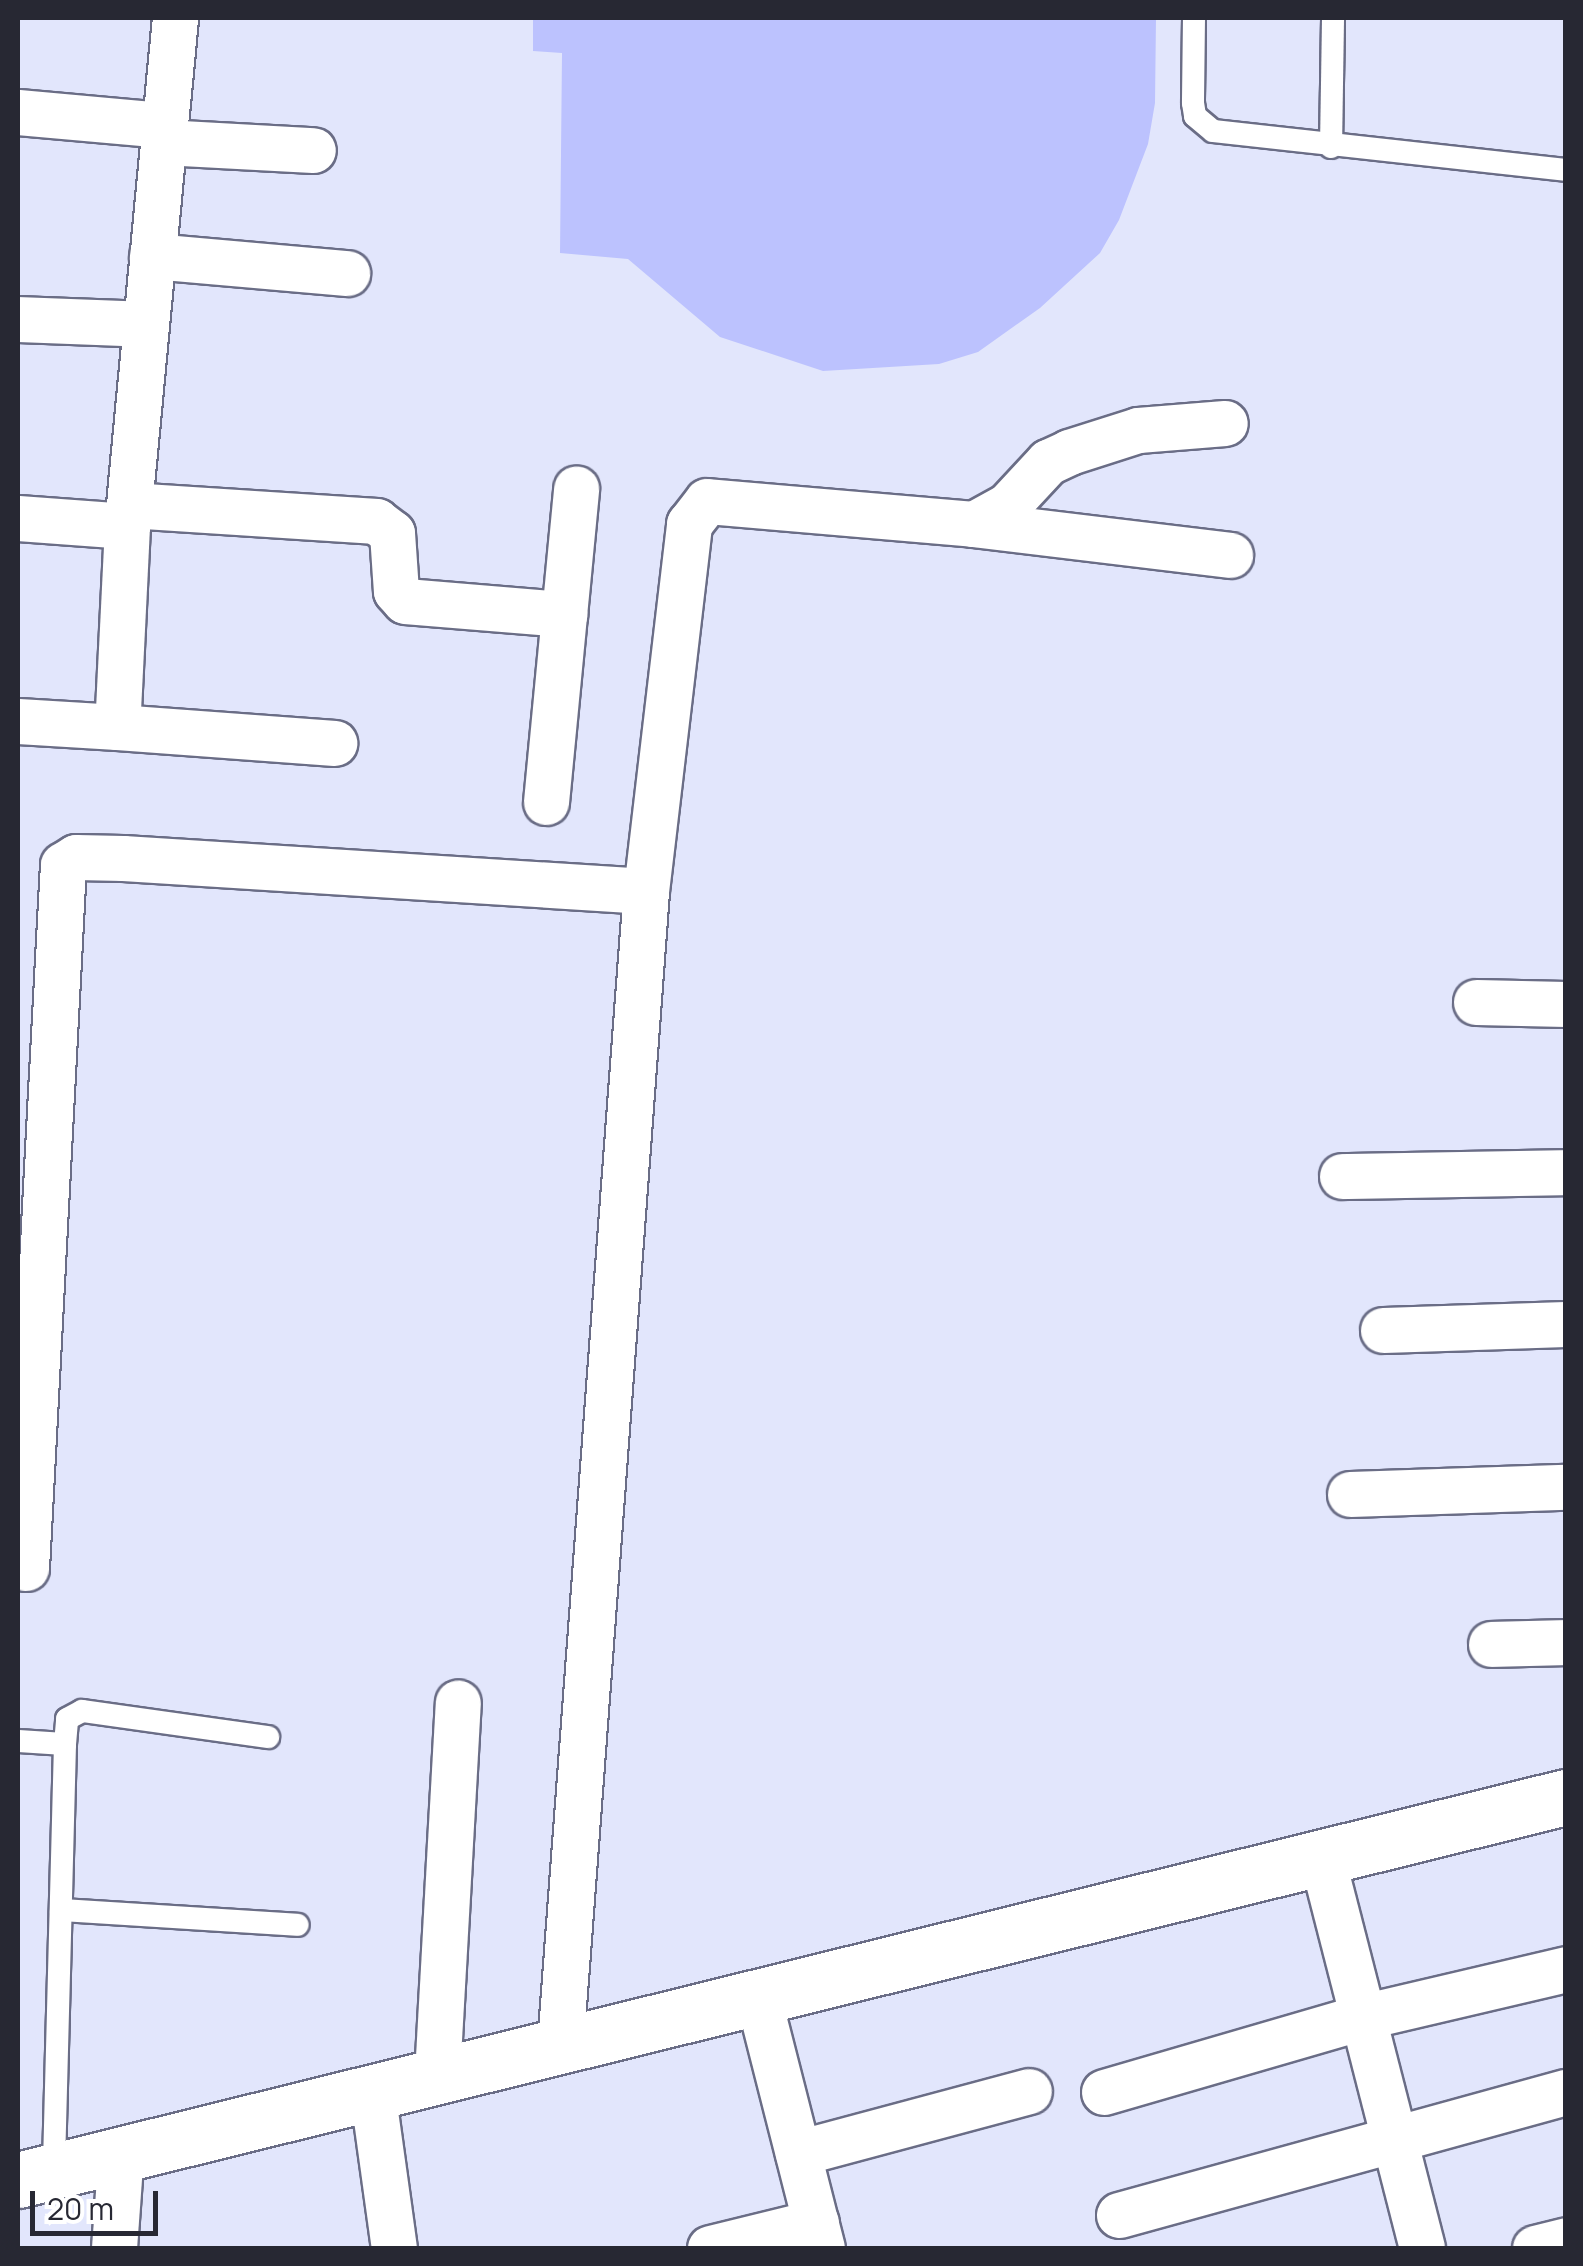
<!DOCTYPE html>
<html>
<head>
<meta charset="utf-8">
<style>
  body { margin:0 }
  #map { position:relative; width:1583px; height:2266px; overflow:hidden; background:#e2e6fc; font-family:Manrope,sans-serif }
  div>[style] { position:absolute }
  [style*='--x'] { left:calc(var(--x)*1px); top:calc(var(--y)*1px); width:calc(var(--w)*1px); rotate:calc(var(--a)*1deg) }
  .green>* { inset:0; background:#bcc2fe }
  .roads { filter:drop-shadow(2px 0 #6a6d86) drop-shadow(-2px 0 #6a6d86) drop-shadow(0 2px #6a6d86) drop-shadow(0 -2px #6a6d86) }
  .lane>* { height:22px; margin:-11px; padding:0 11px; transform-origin:11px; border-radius:11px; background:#fff }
  .street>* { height:45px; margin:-22.5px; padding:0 22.5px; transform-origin:22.5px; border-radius:22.5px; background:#fff }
  .secondary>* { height:55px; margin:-27.5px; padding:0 27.5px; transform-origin:27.5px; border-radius:27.5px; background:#fff }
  span { translate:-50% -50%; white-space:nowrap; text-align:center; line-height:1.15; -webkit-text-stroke:10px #fff; paint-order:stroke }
  .frame { position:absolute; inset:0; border:20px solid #272833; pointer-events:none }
  .scale { position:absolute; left:30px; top:2191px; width:128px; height:45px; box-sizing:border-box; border:5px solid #272833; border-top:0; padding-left:12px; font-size:30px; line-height:35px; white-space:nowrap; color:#272833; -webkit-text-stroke:8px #fff; paint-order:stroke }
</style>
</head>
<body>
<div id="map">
  <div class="green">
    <div style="clip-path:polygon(533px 18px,1156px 18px,1155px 103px,1148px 144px,1119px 220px,1100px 253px,1040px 308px,978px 352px,939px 364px,823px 371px,720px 337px,628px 259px,560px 253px,562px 53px,533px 51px)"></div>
  </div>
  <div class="roads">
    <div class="lane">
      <div style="--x:1194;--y:18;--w:85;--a:90.7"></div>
      <div style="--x:1193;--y:103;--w:13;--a:81"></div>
      <div style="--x:1195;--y:116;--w:23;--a:40"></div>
      <div style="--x:1213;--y:131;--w:355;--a:6.3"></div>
      <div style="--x:1331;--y:147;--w:129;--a:-89.1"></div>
      <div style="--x:18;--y:1741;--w:47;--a:3.7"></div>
      <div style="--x:65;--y:1744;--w:425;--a:91.5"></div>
      <div style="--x:65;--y:1744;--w:25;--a:-85"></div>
      <div style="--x:67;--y:1719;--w:17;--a:-28"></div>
      <div style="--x:82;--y:1711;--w:188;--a:8"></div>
      <div style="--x:61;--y:1910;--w:237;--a:3.6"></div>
    </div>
    <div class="street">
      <div style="--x:175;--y:18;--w:510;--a:95.4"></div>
      <div style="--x:127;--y:526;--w:201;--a:92.8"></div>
      <div style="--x:117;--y:727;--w:218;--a:4.2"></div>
      <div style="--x:18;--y:112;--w:147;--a:5.1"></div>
      <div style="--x:163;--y:142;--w:150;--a:3.1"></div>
      <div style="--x:152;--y:256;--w:196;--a:5"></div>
      <div style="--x:18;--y:319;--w:128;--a:2.2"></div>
      <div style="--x:129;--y:505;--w:248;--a:3.7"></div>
      <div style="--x:376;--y:521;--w:20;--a:37"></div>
      <div style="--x:392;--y:533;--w:58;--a:86.1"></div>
      <div style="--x:396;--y:591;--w:13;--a:48"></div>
      <div style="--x:405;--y:601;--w:160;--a:4.7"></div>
      <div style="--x:18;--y:518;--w:109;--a:4.2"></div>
      <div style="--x:974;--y:524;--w:39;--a:-29"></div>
      <div style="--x:1008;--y:505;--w:59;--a:-47.1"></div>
      <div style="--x:1048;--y:462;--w:23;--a:-25"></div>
      <div style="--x:1069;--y:452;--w:72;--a:-17.7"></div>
      <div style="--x:1138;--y:430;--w:87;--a:-4.6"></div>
      <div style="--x:18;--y:721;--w:99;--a:3.5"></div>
      <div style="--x:546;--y:802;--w:315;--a:-84.5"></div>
      <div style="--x:646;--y:891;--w:370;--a:-83.3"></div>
      <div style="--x:689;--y:524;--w:29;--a:-52"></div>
      <div style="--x:707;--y:501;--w:268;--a:4.9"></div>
      <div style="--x:974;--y:524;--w:258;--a:6.9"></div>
      <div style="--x:1476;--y:1002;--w:90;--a:1.3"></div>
      <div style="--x:1342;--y:1176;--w:224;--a:-1"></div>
      <div style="--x:1383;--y:1330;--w:183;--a:-1.9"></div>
      <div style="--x:1350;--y:1494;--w:216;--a:-1.9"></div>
      <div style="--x:26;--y:1568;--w:704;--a:-86.99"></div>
      <div style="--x:63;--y:865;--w:15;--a:-32"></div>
      <div style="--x:76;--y:857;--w:47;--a:1.2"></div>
      <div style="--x:123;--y:858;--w:524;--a:3.61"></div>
      <div style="--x:646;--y:891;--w:1157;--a:94.26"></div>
      <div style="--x:1491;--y:1644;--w:75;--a:-1.5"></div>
      <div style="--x:1323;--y:1862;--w:398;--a:75.6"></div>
      <div style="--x:758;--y:1997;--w:259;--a:75.7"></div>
      <div style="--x:437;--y:2075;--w:373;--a:-86.8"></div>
      <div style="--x:372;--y:2090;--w:160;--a:82.1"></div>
      <div style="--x:1104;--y:2092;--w:269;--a:-16.2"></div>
      <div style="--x:1362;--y:2017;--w:210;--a:-13.2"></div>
      <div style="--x:798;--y:2153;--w:239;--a:-15"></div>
      <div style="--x:1119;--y:2215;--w:464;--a:-15.4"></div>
      <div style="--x:114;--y:2248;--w:98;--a:-85.9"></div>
      <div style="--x:710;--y:2248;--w:109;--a:-13.8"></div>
      <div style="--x:1535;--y:2248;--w:32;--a:-14"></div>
    </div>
    <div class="secondary">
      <div style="--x:18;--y:2180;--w:1595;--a:-13.9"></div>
    </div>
  </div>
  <div class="frame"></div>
  <div class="scale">20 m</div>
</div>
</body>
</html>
